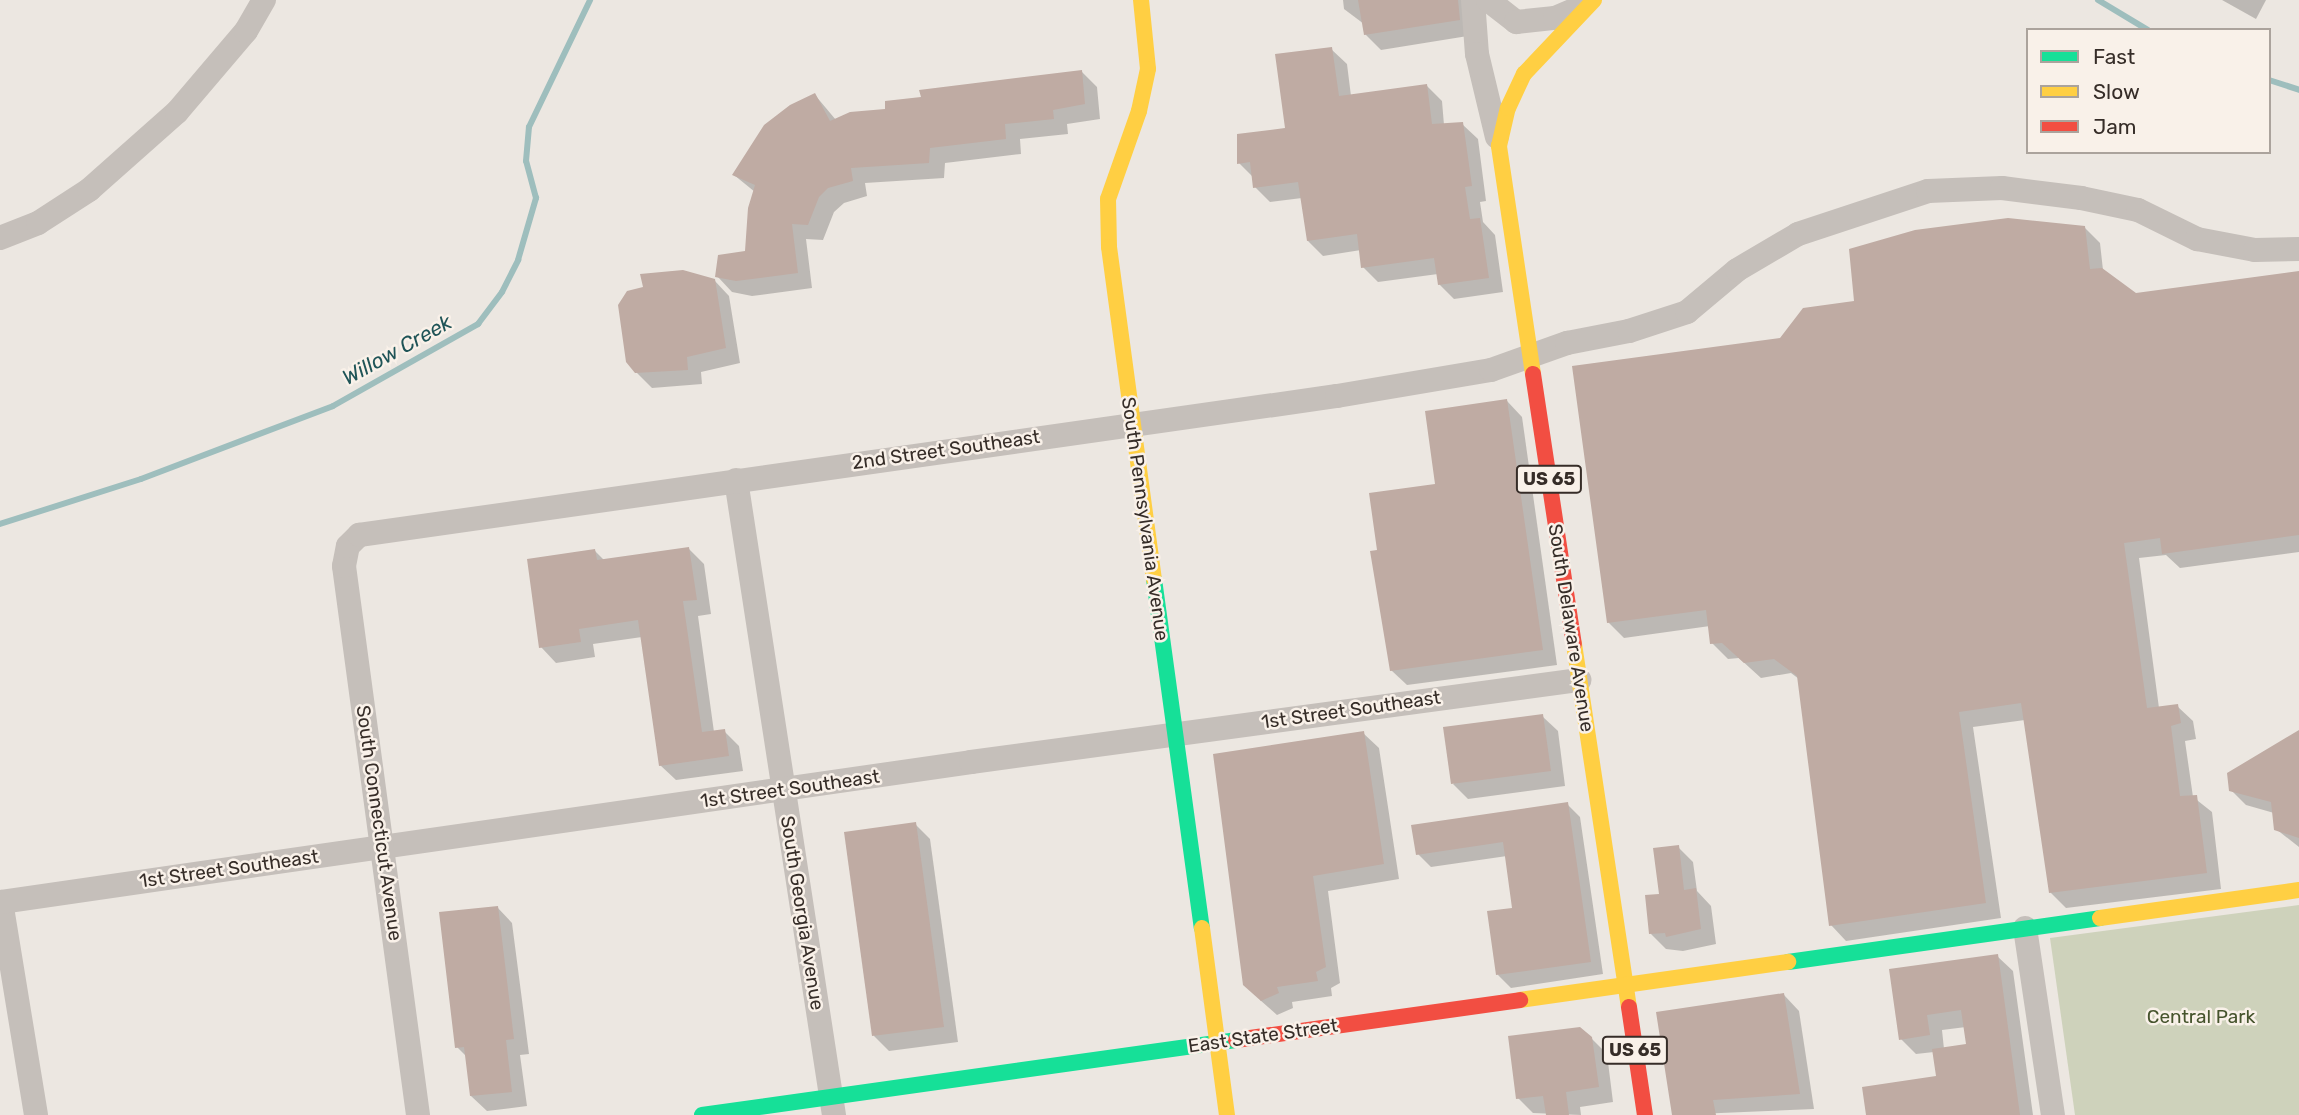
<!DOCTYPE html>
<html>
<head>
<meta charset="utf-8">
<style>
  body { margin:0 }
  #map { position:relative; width:2299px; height:1115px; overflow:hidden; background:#ece7e1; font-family:Rubik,sans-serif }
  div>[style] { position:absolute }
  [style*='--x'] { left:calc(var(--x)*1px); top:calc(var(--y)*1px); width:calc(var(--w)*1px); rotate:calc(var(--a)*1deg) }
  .green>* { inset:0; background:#ced2bb }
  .shadow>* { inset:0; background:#0003 }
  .stream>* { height:6px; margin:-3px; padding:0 3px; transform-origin:3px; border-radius:3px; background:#9ebebd }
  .building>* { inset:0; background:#bfaba3 }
  .street>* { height:24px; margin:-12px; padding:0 12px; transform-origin:12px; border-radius:12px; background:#c5bfba }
  .fast>* { height:16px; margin:-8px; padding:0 8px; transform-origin:8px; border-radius:8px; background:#16e098 }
  .slow>* { height:16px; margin:-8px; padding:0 8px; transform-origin:8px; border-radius:8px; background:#ffcf43 }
  .jam>* { height:16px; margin:-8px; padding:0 8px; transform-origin:8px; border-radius:8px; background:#f24e42 }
  span { translate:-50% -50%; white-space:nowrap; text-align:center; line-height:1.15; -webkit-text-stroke:5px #f9f1e9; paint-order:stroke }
  .shield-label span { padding:2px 5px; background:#f9f1e9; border:2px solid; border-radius:5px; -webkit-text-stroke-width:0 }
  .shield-label { font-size:18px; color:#362d28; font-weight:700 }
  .street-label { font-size:19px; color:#362d28 }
  .park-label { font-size:19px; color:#46542d }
  .water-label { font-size:21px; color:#1f5457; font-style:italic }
  .legend { position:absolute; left:2026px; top:28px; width:245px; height:126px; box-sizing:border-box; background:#f9f1e9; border:2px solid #aba39c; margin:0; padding:9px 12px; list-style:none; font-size:21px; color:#362d28 }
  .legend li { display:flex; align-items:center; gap:14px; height:35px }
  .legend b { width:35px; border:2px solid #aba39c }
</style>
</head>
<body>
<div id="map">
  <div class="green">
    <div style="clip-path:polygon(2299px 905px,2299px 1115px,2075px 1115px,2050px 938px)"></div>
  </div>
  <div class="shadow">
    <div style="clip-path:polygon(1343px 0,1469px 0,1474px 35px,1381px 50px,1365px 34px,1364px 24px,1344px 9px)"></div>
    <div style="clip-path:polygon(2222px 0,2266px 0,2256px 19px)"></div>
    <div style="clip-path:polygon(1331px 49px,1347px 64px,1351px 96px,1427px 86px,1442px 101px,1444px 125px,1462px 124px,1478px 139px,1486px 201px,1480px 202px,1483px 222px,1495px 235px,1503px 292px,1454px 299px,1439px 284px,1438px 274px,1378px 282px,1363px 267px,1361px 250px,1323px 256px,1308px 241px,1302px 198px,1270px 202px,1255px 187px,1254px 178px,1239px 163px,1287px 130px)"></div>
    <div style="clip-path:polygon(1082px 72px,1097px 87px,1100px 119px,1067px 124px,1068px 134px,1020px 139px,1021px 154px,945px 163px,944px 178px,865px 183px,867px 196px,844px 203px,834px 212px,823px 240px,806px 239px,812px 288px,752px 296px,732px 292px,717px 276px,747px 253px,755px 192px,734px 175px,815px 95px,836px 120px)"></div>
    <div style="clip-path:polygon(2084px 227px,2100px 243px,2103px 270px,2135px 295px,2299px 273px,2299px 552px,2180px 568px,2166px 555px,2139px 558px,2159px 708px,2177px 706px,2193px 721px,2196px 739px,2185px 741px,2193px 797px,2212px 812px,2221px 889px,2066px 908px,2050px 892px,2025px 720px,1973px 727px,2001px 918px,1846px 941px,1831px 925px,1799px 679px,1791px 673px,1761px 678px,1739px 658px,1728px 659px,1712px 643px,1710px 626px,1624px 638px,1608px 622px,1781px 340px,1856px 302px)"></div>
    <div style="clip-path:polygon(714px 280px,729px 296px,740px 363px,701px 372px,702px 384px,652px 388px,636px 372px)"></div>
    <div style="clip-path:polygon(1507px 401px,1522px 417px,1557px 665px,1407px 685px,1391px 670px,1379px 551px)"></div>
    <div style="clip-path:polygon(689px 549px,704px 564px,711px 614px,698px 616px,714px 732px,724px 731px,739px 746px,743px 771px,676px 780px,660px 765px,642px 637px,593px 644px,595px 657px,556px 663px,541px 647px,595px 551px,605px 561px)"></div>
    <div style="clip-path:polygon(1542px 716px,1558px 731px,1565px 786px,1468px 799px,1453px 784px)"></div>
    <div style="clip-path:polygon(2299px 732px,2299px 847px,2276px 829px,2274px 813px,2246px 805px,2231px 790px)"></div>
    <div style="clip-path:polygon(1363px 733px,1379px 748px,1399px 879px,1328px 891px,1340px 983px,1331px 988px,1332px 996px,1292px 1002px,1293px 1008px,1277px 1015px,1260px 1000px)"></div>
    <div style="clip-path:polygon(1567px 804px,1580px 817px,1603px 974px,1511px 988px,1498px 975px,1514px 909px,1507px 856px,1431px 867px,1418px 854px)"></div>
    <div style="clip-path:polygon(915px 824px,930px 839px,958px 1042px,889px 1051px,874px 1036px)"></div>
    <div style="clip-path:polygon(1678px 847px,1693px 862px,1697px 891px,1711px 906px,1716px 944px,1683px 951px,1666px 949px,1651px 934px)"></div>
    <div style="clip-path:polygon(497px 907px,512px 923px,529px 1054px,520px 1055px,527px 1106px,487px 1111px,471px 1096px,467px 1057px,457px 1047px)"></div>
    <div style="clip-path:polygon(evenodd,1997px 956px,2013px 971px,2033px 1115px,1868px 1115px,1938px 1078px,1934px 1052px,1916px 1054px,1901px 1039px,1891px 970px,1997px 956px,1966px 1027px,1968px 1046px,1944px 1049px,1942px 1030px,1966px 1027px)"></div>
    <div style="clip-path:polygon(1784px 995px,1799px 1011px,1814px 1109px,1673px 1115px)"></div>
    <div style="clip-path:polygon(1591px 1038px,1607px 1054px,1613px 1102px,1580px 1107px,1581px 1115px,1533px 1113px,1518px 1098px)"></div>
  </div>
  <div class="stream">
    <div style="--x:2098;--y:0;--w:58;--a:31"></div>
    <div style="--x:2269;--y:80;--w:32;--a:18"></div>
    <div style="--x:0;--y:524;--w:148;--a:-17.7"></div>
    <div style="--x:141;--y:479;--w:205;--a:-20.8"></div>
    <div style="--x:333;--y:406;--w:167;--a:-29.5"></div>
    <div style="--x:478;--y:324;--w:40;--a:-53"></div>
    <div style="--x:502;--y:292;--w:36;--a:-63"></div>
    <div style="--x:518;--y:260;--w:65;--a:-73.8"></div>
    <div style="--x:536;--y:198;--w:38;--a:-105"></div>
    <div style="--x:526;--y:161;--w:34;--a:-85"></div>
    <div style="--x:529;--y:127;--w:141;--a:-64.3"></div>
  </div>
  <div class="building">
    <div style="clip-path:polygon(1358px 0,1458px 0,1460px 20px,1364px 35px)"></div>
    <div style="clip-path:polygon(1332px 47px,1339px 96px,1427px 84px,1432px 124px,1463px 122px,1472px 186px,1465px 187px,1470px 219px,1480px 218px,1489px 278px,1438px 285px,1434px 258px,1361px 268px,1357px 234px,1307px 241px,1298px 182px,1253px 188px,1250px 162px,1237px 164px,1237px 134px,1285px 128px,1275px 54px)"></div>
    <div style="clip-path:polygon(1082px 70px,1085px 104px,1053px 110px,1054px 119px,1005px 124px,1006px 139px,930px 148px,929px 163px,851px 168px,853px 181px,828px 188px,819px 197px,808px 225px,792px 224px,798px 273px,736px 281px,715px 277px,718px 255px,745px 251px,748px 208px,755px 185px,732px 175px,764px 125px,790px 105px,815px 93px,830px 121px,850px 112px,885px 109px,885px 101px,921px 97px,919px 90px)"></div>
    <div style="clip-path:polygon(2008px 218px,2085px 226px,2090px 269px,2102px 268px,2136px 293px,2299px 271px,2299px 535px,2162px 554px,2160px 538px,2124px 543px,2147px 708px,2178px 704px,2181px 723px,2171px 726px,2180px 796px,2197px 795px,2207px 873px,2049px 893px,2021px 703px,1959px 712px,1986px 903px,1829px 926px,1797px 676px,1774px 659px,1744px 663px,1722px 643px,1710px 644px,1706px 610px,1607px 623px,1572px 366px,1780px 338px,1803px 308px,1854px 301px,1849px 249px,1915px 230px)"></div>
    <div style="clip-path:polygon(683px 270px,715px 279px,726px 348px,687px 357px,688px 370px,635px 373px,626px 362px,618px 305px,627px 291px,643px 287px,640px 274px)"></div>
    <div style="clip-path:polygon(1507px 399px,1543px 650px,1390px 671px,1370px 551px,1377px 550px,1369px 493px,1435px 484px,1425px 411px)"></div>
    <div style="clip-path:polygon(689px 547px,697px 600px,683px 601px,702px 732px,725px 729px,729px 756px,659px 766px,638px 620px,579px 629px,581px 642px,539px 648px,527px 559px,595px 549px,597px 560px)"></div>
    <div style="clip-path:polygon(1543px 714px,1551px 771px,1451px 784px,1443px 727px)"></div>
    <div style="clip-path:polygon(2299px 730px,2299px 838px,2274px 830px,2271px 802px,2229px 791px,2227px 773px)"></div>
    <div style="clip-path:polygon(1364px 731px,1384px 864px,1313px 876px,1326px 967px,1316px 972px,1318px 981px,1277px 987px,1279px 993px,1261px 1001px,1243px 985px,1213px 754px)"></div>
    <div style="clip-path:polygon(1568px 802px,1591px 962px,1496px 975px,1487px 911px,1512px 908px,1503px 842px,1416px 855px,1411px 825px)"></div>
    <div style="clip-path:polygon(916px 822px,944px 1027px,872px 1036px,844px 832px)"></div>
    <div style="clip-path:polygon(1679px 845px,1684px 890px,1696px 888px,1701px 929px,1666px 937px,1665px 933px,1649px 934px,1645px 895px,1659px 894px,1653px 848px)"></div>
    <div style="clip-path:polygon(498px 906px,514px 1039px,506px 1040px,512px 1092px,470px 1096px,464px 1047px,455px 1048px,439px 912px)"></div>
    <div style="clip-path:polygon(1998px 954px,2020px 1115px,1866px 1115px,1862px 1087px,1936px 1076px,1932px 1049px,1966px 1044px,1961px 1010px,1927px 1015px,1930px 1035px,1899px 1040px,1889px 969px)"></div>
    <div style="clip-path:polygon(1784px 993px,1800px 1094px,1713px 1100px,1716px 1115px,1672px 1115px,1656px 1012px)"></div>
    <div style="clip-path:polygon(1580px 1027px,1592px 1037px,1599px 1087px,1566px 1092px,1569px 1115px,1546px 1115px,1543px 1096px,1516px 1099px,1508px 1036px)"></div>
  </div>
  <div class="street">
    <div style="--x:1473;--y:0;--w:54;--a:85.8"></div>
    <div style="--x:1477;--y:54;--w:85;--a:76.5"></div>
    <div style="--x:1488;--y:0;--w:36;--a:38"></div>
    <div style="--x:1516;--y:22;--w:39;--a:-6"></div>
    <div style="--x:1555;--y:18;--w:26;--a:-23"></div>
    <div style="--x:0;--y:238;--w:41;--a:-21.5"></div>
    <div style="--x:38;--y:223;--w:61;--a:-32.9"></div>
    <div style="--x:89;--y:190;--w:118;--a:-41.6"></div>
    <div style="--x:177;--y:112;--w:106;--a:-49.6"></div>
    <div style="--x:246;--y:31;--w:36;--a:-60"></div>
    <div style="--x:736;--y:480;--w:643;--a:81.23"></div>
    <div style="--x:2025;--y:928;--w:189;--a:81.5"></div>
    <div style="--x:36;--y:1115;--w:216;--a:-99.3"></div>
    <div style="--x:1;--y:902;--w:980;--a:-8.21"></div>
    <div style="--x:971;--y:762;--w:614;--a:-7.68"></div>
    <div style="--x:418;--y:1115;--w:554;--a:-97.68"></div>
    <div style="--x:344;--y:566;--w:20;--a:-79"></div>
    <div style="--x:348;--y:546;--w:16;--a:-45"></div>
    <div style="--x:359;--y:535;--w:988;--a:-8.09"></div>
    <div style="--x:1337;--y:396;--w:156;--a:-9.6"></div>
    <div style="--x:1491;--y:370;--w:81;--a:-19.6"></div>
    <div style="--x:1567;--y:343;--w:63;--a:-11"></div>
    <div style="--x:1629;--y:331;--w:61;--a:-18.1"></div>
    <div style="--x:1687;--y:312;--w:65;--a:-40"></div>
    <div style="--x:1737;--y:270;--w:71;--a:-30.5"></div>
    <div style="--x:1798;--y:234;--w:137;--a:-18.3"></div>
    <div style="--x:1928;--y:191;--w:74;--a:-2.3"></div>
    <div style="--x:2002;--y:188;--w:80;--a:7.2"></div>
    <div style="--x:2081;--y:198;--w:58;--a:11.9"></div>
    <div style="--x:2138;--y:210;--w:66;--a:26.2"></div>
    <div style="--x:2197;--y:239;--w:59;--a:10.7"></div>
    <div style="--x:2255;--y:250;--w:44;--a:-1.3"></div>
  </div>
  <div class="fast">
    <div style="--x:1154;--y:579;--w:352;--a:82.2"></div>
    <div style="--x:1788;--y:962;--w:315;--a:-8"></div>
    <div style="--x:702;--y:1115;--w:539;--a:-7.99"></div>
  </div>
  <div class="slow">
    <div style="--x:1141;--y:0;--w:69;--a:84.2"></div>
    <div style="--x:1148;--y:69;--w:43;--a:102.1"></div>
    <div style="--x:1139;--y:111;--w:93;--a:109.4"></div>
    <div style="--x:1108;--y:199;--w:48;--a:88.8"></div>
    <div style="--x:1109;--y:247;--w:335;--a:82.3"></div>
    <div style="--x:1533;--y:374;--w:231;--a:-98.5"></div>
    <div style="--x:1499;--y:146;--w:39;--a:-77"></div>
    <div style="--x:1508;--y:108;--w:38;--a:-65"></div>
    <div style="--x:1524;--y:74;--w:102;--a:-46.6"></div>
    <div style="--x:1574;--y:644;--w:367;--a:81.4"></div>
    <div style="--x:2100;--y:918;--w:201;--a:-8"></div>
    <div style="--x:1202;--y:928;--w:189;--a:82.4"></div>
    <div style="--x:1520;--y:1000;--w:271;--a:-8.1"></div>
  </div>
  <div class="jam">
    <div style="--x:1533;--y:374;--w:273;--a:81.4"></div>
    <div style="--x:1629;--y:1007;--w:109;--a:81.6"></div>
    <div style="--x:1236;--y:1040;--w:287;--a:-8"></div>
  </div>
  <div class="shield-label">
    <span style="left:1549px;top:479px">US 65</span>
    <span style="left:1635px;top:1050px">US 65</span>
  </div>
  <div class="street-label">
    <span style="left:946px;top:450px;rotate:-8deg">2nd Street Southeast</span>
    <span style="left:1145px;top:519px;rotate:82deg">South Pennsylvania Avenue</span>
    <span style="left:1571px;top:628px;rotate:81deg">South Delaware Avenue</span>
    <span style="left:1351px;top:710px;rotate:-8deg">1st Street Southeast</span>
    <span style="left:790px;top:789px;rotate:-8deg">1st Street Southeast</span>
    <span style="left:379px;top:823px;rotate:82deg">South Connecticut Avenue</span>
    <span style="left:229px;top:869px;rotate:-8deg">1st Street Southeast</span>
    <span style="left:802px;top:913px;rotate:81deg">South Georgia Avenue</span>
    <span style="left:1263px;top:1036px;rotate:-8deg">East State Street</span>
  </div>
  <div class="park-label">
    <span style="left:2201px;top:1017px">Central Park</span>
  </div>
  <div class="water-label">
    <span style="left:397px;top:350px;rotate:-29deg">Willow Creek</span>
  </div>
  <ul class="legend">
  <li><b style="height:9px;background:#16e098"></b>Fast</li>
  <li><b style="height:9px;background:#ffcf43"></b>Slow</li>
  <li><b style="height:9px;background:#f24e42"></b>Jam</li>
  </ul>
</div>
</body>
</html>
